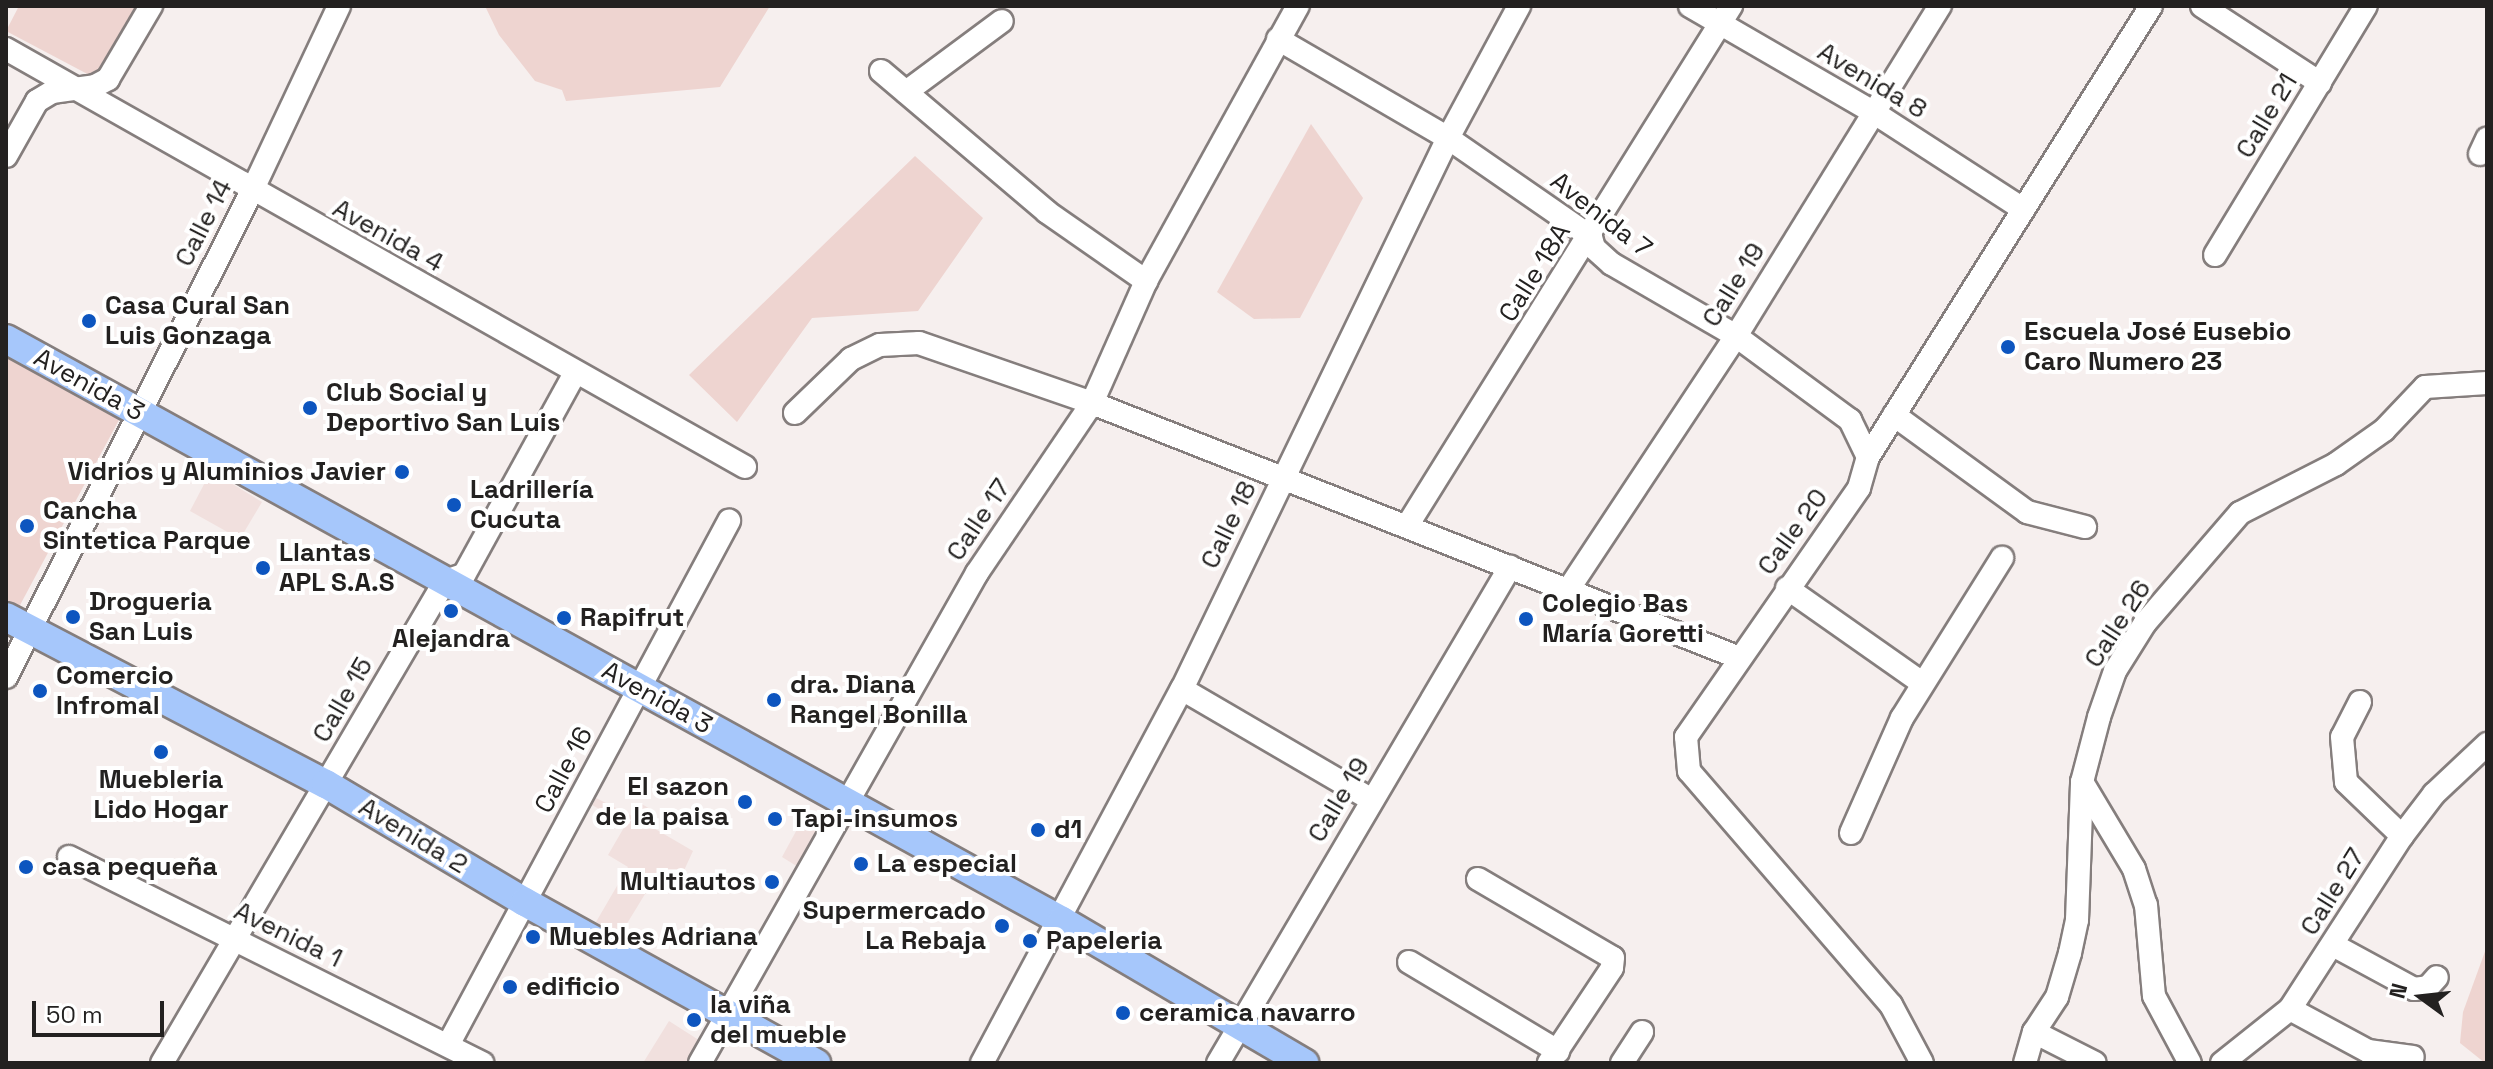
<!DOCTYPE html>
<html>
<head>
<meta charset="utf-8">
<style>
  body { margin:0 }
  #map { position:relative; width:2493px; height:1069px; overflow:hidden; background:#f6efee; font-family:"Space Grotesk",sans-serif }
  div>[style] { position:absolute }
  [style*='--x'] { left:calc(var(--x)*1px); top:calc(var(--y)*1px); width:calc(var(--w)*1px); rotate:calc(var(--a)*1deg) }
  .built>* { inset:0; background:#f1e0de }
  .green>* { inset:0; background:#eed4d0 }
  .roads { filter:drop-shadow(2px 0 #857e7d) drop-shadow(-2px 0 #857e7d) drop-shadow(0 2px #857e7d) drop-shadow(0 -2px #857e7d) }
  .minor>* { height:22px; margin:-11px; padding:0 11px; transform-origin:11px; border-radius:11px; background:#fff }
  .major>* { height:28px; margin:-14px; padding:0 14px; transform-origin:14px; border-radius:14px; background:#a6c7fb }
  .dots>* { width:22px; height:22px; translate:-50% -50%; box-sizing:border-box; border:4px solid #fff; border-radius:50% }
  span { translate:-50% -50%; white-space:nowrap; text-align:center; line-height:1.15; -webkit-text-stroke:8px #fff; paint-order:stroke }
  .street-label { font-size:26px; color:#232120 }
  .poi-label { font-size:26px; color:#232120; font-weight:700 }
  .left { translate:0 -50%; text-align:left }
  .right { translate:-100% -50%; text-align:right }
  .frame { position:absolute; inset:0; border:8px solid #232120; pointer-events:none }
  .north { position:absolute; left:2381px; top:957px; width:80px; height:80px; -webkit-text-stroke:6px #fff; paint-order:stroke; rotate:285deg; font-size:22px; font-weight:700; line-height:32px; text-align:center; color:#232120 }
  .north::after { content:''; display:block; margin:auto; width:28px; height:36px; background:#232120; clip-path:polygon(50% 0,100% 100%,50% 72%,0 100%) }
  .scale { position:absolute; left:32px; top:1001px; width:132px; height:36px; box-sizing:border-box; border:4px solid #232120; border-top:0; padding-left:10px; font-size:24px; line-height:28px; white-space:nowrap; color:#232120; -webkit-text-stroke:6px #fff; paint-order:stroke }
</style>
</head>
<body>
<div id="map">
  <div class="built">
    <div style="clip-path:polygon(211px 471px,262px 502px,240px 539px,190px 511px)"></div>
    <div style="clip-path:polygon(596px 798px,632px 816px,640px 803px,652px 810px,645px 823px,693px 851px,674px 892px,653px 881px,620px 935px,596px 922px,628px 867px,608px 855px,626px 824px,592px 805px)"></div>
    <div style="clip-path:polygon(807px 811px,833px 825px,811px 875px,782px 857px)"></div>
    <div style="clip-path:polygon(669px 1021px,705px 1044px,694px 1063px,643px 1063px)"></div>
  </div>
  <div class="green">
    <div style="clip-path:polygon(19px 6px,137px 6px,95px 78px,6px 31px)"></div>
    <div style="clip-path:polygon(485px 6px,770px 6px,720px 87px,566px 101px,562px 90px,535px 81px,499px 35px)"></div>
    <div style="clip-path:polygon(1311px 124px,1363px 198px,1300px 318px,1254px 319px,1217px 292px)"></div>
    <div style="clip-path:polygon(915px 156px,983px 218px,918px 311px,812px 318px,737px 422px,689px 375px)"></div>
    <div style="clip-path:polygon(6px 356px,120px 418px,19px 607px,6px 600px)"></div>
    <div style="clip-path:polygon(2487px 946px,2487px 1063px,2485px 1063px,2460px 1043px,2463px 1012px)"></div>
  </div>
  <div class="roads">
    <div class="minor">
      <div style="--x:1690;--y:6;--w:211;--a:30.1"></div>
      <div style="--x:1873;--y:112;--w:179;--a:32.9"></div>
      <div style="--x:2202;--y:6;--w:141;--a:33.1"></div>
      <div style="--x:1278;--y:39;--w:197;--a:30.2"></div>
      <div style="--x:1448;--y:138;--w:174;--a:34.7"></div>
      <div style="--x:1591;--y:237;--w:11;--a:75"></div>
      <div style="--x:1594;--y:248;--w:24;--a:42"></div>
      <div style="--x:1612;--y:264;--w:143;--a:30.1"></div>
      <div style="--x:1736;--y:336;--w:142;--a:36.4"></div>
      <div style="--x:1850;--y:420;--w:41;--a:64.1"></div>
      <div style="--x:6;--y:49;--w:849;--a:29.49"></div>
      <div style="--x:881;--y:71;--w:218;--a:40.3"></div>
      <div style="--x:1047;--y:212;--w:121;--a:34.9"></div>
      <div style="--x:906;--y:92;--w:119;--a:-36.5"></div>
      <div style="--x:2480;--y:154;--w:17;--a:-65"></div>
      <div style="--x:6;--y:156;--w:63;--a:-60.6"></div>
      <div style="--x:37;--y:101;--w:17;--a:-31"></div>
      <div style="--x:52;--y:92;--w:43;--a:-7.9"></div>
      <div style="--x:95;--y:86;--w:15;--a:-28"></div>
      <div style="--x:108;--y:79;--w:85;--a:-59.5"></div>
      <div style="--x:2215;--y:255;--w:291;--a:-58.8"></div>
      <div style="--x:795;--y:413;--w:78;--a:-44"></div>
      <div style="--x:851;--y:359;--w:32;--a:-26"></div>
      <div style="--x:880;--y:345;--w:39;--a:-3"></div>
      <div style="--x:919;--y:343;--w:183;--a:19.1"></div>
      <div style="--x:1092;--y:403;--w:693;--a:21.49"></div>
      <div style="--x:1894;--y:415;--w:165;--a:36.1"></div>
      <div style="--x:2027;--y:512;--w:60;--a:14.5"></div>
      <div style="--x:1407;--y:526;--w:613;--a:-58.07"></div>
      <div style="--x:1787;--y:588;--w:165;--a:35.1"></div>
      <div style="--x:1568;--y:590;--w:305;--a:-56.5"></div>
      <div style="--x:1736;--y:336;--w:388;--a:-58.3"></div>
      <div style="--x:6;--y:677;--w:545;--a:-63.15"></div>
      <div style="--x:252;--y:191;--w:204;--a:-64.8"></div>
      <div style="--x:1182;--y:689;--w:220;--a:30.3"></div>
      <div style="--x:2360;--y:702;--w:39;--a:117"></div>
      <div style="--x:2342;--y:737;--w:45;--a:84.9"></div>
      <div style="--x:2346;--y:782;--w:78;--a:44"></div>
      <div style="--x:2082;--y:782;--w:101;--a:59.1"></div>
      <div style="--x:2134;--y:869;--w:38;--a:72"></div>
      <div style="--x:2146;--y:905;--w:91;--a:85"></div>
      <div style="--x:2154;--y:996;--w:76;--a:61.8"></div>
      <div style="--x:1851;--y:833;--w:126;--a:-66.1"></div>
      <div style="--x:1902;--y:718;--w:189;--a:-58"></div>
      <div style="--x:69;--y:857;--w:462;--a:26.5"></div>
      <div style="--x:1478;--y:879;--w:156;--a:30.3"></div>
      <div style="--x:1613;--y:958;--w:10;--a:96"></div>
      <div style="--x:1612;--y:968;--w:114;--a:123.6"></div>
      <div style="--x:2333;--y:945;--w:92;--a:28.5"></div>
      <div style="--x:2414;--y:989;--w:14;--a:-8"></div>
      <div style="--x:2428;--y:987;--w:13;--a:-48"></div>
      <div style="--x:1409;--y:962;--w:174;--a:30.9"></div>
      <div style="--x:2290;--y:1009;--w:89;--a:28.3"></div>
      <div style="--x:2368;--y:1051;--w:45;--a:7.6"></div>
      <div style="--x:2034;--y:1032;--w:68;--a:26.9"></div>
      <div style="--x:448;--y:1045;--w:595;--a:-61.8"></div>
      <div style="--x:162;--y:1063;--w:559;--a:-59.58"></div>
      <div style="--x:445;--y:581;--w:20;--a:-18"></div>
      <div style="--x:464;--y:575;--w:230;--a:-61.2"></div>
      <div style="--x:700;--y:1063;--w:563;--a:-60.52"></div>
      <div style="--x:977;--y:573;--w:205;--a:-55.9"></div>
      <div style="--x:1092;--y:403;--w:133;--a:-66.1"></div>
      <div style="--x:1146;--y:281;--w:314;--a:-61.1"></div>
      <div style="--x:982;--y:1063;--w:424;--a:-61.9"></div>
      <div style="--x:1182;--y:689;--w:612;--a:-64.23"></div>
      <div style="--x:1448;--y:138;--w:150;--a:-61.7"></div>
      <div style="--x:1218;--y:1063;--w:576;--a:-59.51"></div>
      <div style="--x:1622;--y:1063;--w:37;--a:-57"></div>
      <div style="--x:1922;--y:1063;--w:66;--a:-118.1"></div>
      <div style="--x:1891;--y:1005;--w:309;--a:-130.8"></div>
      <div style="--x:1689;--y:771;--w:34;--a:-95"></div>
      <div style="--x:1686;--y:737;--w:303;--a:-55.2"></div>
      <div style="--x:1859;--y:488;--w:32;--a:-74"></div>
      <div style="--x:1868;--y:457;--w:532;--a:-57.89"></div>
      <div style="--x:2025;--y:1063;--w:32;--a:-74"></div>
      <div style="--x:2034;--y:1032;--w:42;--a:-56.7"></div>
      <div style="--x:2057;--y:997;--w:46;--a:-73.5"></div>
      <div style="--x:2070;--y:953;--w:34;--a:-78"></div>
      <div style="--x:2077;--y:920;--w:138;--a:-87.9"></div>
      <div style="--x:2082;--y:782;--w:67;--a:-75.3"></div>
      <div style="--x:2099;--y:717;--w:49;--a:-70.8"></div>
      <div style="--x:2115;--y:671;--w:57;--a:-58"></div>
      <div style="--x:2145;--y:623;--w:145;--a:-49.2"></div>
      <div style="--x:2240;--y:513;--w:108;--a:-27"></div>
      <div style="--x:2336;--y:464;--w:59;--a:-35.3"></div>
      <div style="--x:2384;--y:430;--w:59;--a:-46.4"></div>
      <div style="--x:2425;--y:387;--w:62;--a:-3.7"></div>
      <div style="--x:2222;--y:1063;--w:87;--a:-38.5"></div>
      <div style="--x:2290;--y:1009;--w:206;--a:-57.1"></div>
      <div style="--x:2402;--y:836;--w:53;--a:-52.7"></div>
      <div style="--x:2434;--y:794;--w:73;--a:-43.3"></div>
    </div>
    <div class="major">
      <div style="--x:6;--y:339;--w:1206;--a:28.86"></div>
      <div style="--x:1062;--y:921;--w:281;--a:30.4"></div>
      <div style="--x:6;--y:617;--w:361;--a:27.6"></div>
      <div style="--x:326;--y:784;--w:231;--a:30.7"></div>
      <div style="--x:525;--y:902;--w:333;--a:29"></div>
    </div>
  </div>
  <div class="dots">
    <div style="left:89px;top:321px;background:#0d55bf"></div>
    <div style="left:2008px;top:347px;background:#0d55bf"></div>
    <div style="left:310px;top:408px;background:#0d55bf"></div>
    <div style="left:402px;top:472px;background:#0d55bf"></div>
    <div style="left:454px;top:505px;background:#0d55bf"></div>
    <div style="left:27px;top:526px;background:#0d55bf"></div>
    <div style="left:263px;top:568px;background:#0d55bf"></div>
    <div style="left:451px;top:611px;background:#0d55bf"></div>
    <div style="left:73px;top:617px;background:#0d55bf"></div>
    <div style="left:564px;top:618px;background:#0d55bf"></div>
    <div style="left:1526px;top:619px;background:#0d55bf"></div>
    <div style="left:40px;top:691px;background:#0d55bf"></div>
    <div style="left:774px;top:700px;background:#0d55bf"></div>
    <div style="left:161px;top:752px;background:#0d55bf"></div>
    <div style="left:745px;top:802px;background:#0d55bf"></div>
    <div style="left:775px;top:819px;background:#0d55bf"></div>
    <div style="left:1038px;top:830px;background:#0d55bf"></div>
    <div style="left:861px;top:864px;background:#0d55bf"></div>
    <div style="left:26px;top:867px;background:#0d55bf"></div>
    <div style="left:772px;top:882px;background:#0d55bf"></div>
    <div style="left:1002px;top:926px;background:#0d55bf"></div>
    <div style="left:533px;top:937px;background:#0d55bf"></div>
    <div style="left:1030px;top:941px;background:#0d55bf"></div>
    <div style="left:510px;top:987px;background:#0d55bf"></div>
    <div style="left:1123px;top:1013px;background:#0d55bf"></div>
    <div style="left:694px;top:1020px;background:#0d55bf"></div>
  </div>
  <div class="street-label">
    <span style="left:1872px;top:81px;rotate:31deg">Avenida 8</span>
    <span style="left:2267px;top:116px;rotate:-59deg">Calle 21</span>
    <span style="left:1601px;top:215px;rotate:38deg">Avenida 7</span>
    <span style="left:204px;top:223px;rotate:-63deg">Calle 14</span>
    <span style="left:388px;top:236px;rotate:29deg">Avenida 4</span>
    <span style="left:1535px;top:273px;rotate:-58deg">Calle 18A</span>
    <span style="left:1734px;top:285px;rotate:-58deg">Calle 19</span>
    <span style="left:89px;top:385px;rotate:29deg">Avenida 3</span>
    <span style="left:979px;top:520px;rotate:-56deg">Calle 17</span>
    <span style="left:1229px;top:525px;rotate:-64deg">Calle 18</span>
    <span style="left:1793px;top:532px;rotate:-54deg">Calle 20</span>
    <span style="left:2118px;top:624px;rotate:-57deg">Calle 26</span>
    <span style="left:657px;top:698px;rotate:29deg">Avenida 3</span>
    <span style="left:343px;top:700px;rotate:-60deg">Calle 15</span>
    <span style="left:564px;top:770px;rotate:-62deg">Calle 16</span>
    <span style="left:1339px;top:800px;rotate:-59deg">Calle 19</span>
    <span style="left:413px;top:836px;rotate:31deg">Avenida 2</span>
    <span style="left:2333px;top:892px;rotate:-58deg">Calle 27</span>
    <span style="left:288px;top:935px;rotate:26deg">Avenida 1</span>
  </div>
  <div class="poi-label">
    <span class="left" style="left:105px;top:321px">Casa Cural San<br>Luis Gonzaga</span>
    <span class="left" style="left:2024px;top:347px">Escuela José Eusebio<br>Caro Numero 23</span>
    <span class="left" style="left:326px;top:408px">Club Social y<br>Deportivo San Luis</span>
    <span class="right" style="left:386px;top:472px">Vidrios y Aluminios Javier</span>
    <span class="left" style="left:470px;top:505px">Ladrillería<br>Cucuta</span>
    <span class="left" style="left:43px;top:526px">Cancha<br>Sintetica Parque</span>
    <span class="left" style="left:279px;top:568px">Llantas<br>APL S.A.S</span>
    <span class="left" style="left:89px;top:617px">Drogueria<br>San Luis</span>
    <span class="left" style="left:1542px;top:619px">Colegio Bas<br>María Goretti</span>
    <span class="left" style="left:580px;top:618px">Rapifrut</span>
    <span style="left:451px;top:639px">Alejandra</span>
    <span class="left" style="left:56px;top:691px">Comercio<br>Infromal</span>
    <span class="left" style="left:790px;top:700px">dra. Diana<br>Rangel Bonilla</span>
    <span style="left:161px;top:795px">Muebleria<br>Lido Hogar</span>
    <span class="right" style="left:729px;top:802px">El sazon<br>de la paisa</span>
    <span class="left" style="left:791px;top:819px">Tapi-insumos</span>
    <span class="left" style="left:1054px;top:830px">d1</span>
    <span class="left" style="left:877px;top:864px">La especial</span>
    <span class="left" style="left:42px;top:867px">casa pequeña</span>
    <span class="right" style="left:756px;top:882px">Multiautos</span>
    <span class="right" style="left:986px;top:926px">Supermercado<br>La Rebaja</span>
    <span class="left" style="left:549px;top:937px">Muebles Adriana</span>
    <span class="left" style="left:1046px;top:941px">Papeleria</span>
    <span class="left" style="left:526px;top:987px">edificio</span>
    <span class="left" style="left:710px;top:1020px">la viña<br>del mueble</span>
    <span class="left" style="left:1139px;top:1013px">ceramica navarro</span>
  </div>
  <div class="frame"></div>
  <div class="north">N</div>
  <div class="scale">50 m</div>
</div>
</body>
</html>
